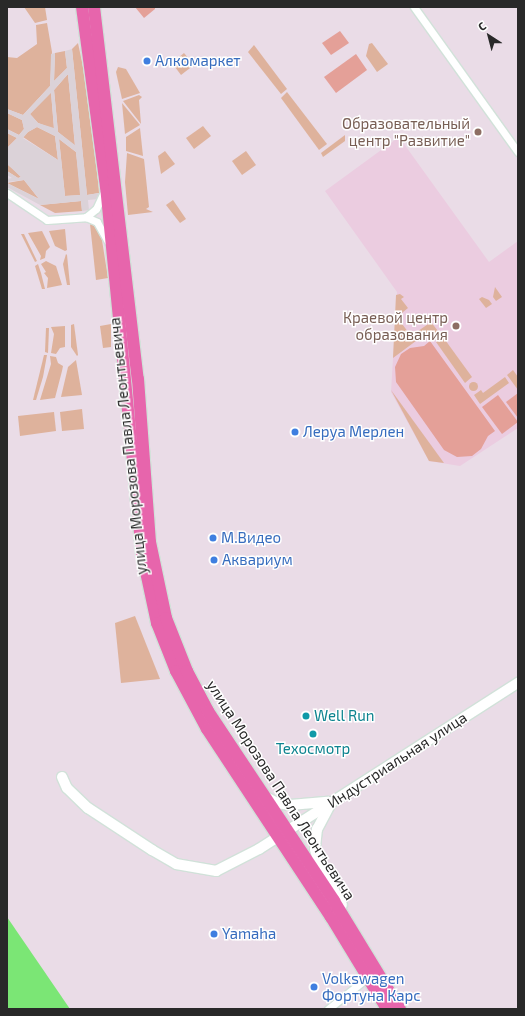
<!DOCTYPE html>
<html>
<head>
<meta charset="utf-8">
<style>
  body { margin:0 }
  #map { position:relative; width:525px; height:1016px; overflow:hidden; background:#eadce7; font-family:"Exo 2",sans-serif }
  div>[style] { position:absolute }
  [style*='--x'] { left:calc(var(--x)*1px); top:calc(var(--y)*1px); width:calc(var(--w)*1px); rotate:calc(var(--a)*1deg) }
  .education>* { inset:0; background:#ebcce0 }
  .green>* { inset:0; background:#deb29c }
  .round { border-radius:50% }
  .pitch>* { inset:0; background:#e4a098 }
  .plaza>* { inset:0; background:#dbd2d8 }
  .water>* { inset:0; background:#7be675 }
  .roads { filter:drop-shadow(1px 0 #d1e1d9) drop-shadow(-1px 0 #d1e1d9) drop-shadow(0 1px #d1e1d9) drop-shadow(0 -1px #d1e1d9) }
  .street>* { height:7px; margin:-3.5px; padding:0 3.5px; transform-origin:3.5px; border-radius:3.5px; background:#fff }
  .secondary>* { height:10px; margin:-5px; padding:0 5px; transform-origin:5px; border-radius:5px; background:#fff }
  .primary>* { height:12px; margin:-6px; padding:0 6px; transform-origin:6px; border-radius:6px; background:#e765ac }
  .dots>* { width:11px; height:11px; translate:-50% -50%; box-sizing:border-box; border:2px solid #fff; border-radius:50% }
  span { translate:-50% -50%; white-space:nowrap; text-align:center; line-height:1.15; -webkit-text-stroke:3px #fff; paint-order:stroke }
  .shop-label { font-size:15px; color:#366cbe }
  .left { translate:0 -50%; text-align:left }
  .education-label { font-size:15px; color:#785e54 }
  .right { translate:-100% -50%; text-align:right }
  .street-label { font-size:15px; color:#292929 }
  .culture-label { font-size:15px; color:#0d838f }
  .frame { position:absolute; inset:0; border:8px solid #292929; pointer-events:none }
  .north { position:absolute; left:469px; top:16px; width:40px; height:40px; -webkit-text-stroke:3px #fff; paint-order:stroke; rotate:324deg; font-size:11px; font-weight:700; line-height:16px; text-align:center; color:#292929 }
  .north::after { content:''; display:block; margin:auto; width:14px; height:18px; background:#292929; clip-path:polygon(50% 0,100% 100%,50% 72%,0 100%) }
</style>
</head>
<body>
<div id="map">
  <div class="education">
    <div style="clip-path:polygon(399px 137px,489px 262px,518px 241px,518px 428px,460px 466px,429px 461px,391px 392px,397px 292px,325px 191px)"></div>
  </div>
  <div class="green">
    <div style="clip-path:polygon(24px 7px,45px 7px,47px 20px,35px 23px)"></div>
    <div style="clip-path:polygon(47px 23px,52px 52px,50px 86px,23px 115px,7px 109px,7px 57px,17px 58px,37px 44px,36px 25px)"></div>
    <div style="clip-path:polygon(78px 43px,91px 105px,99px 193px,87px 195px,72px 49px)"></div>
    <div style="clip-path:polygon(372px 43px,388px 64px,377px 72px,366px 56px,369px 44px)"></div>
    <div style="clip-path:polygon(254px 45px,287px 89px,281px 94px,248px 52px)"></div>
    <div style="clip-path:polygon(65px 51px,67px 68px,54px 81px,55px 53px)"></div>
    <div style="clip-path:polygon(184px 53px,194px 65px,181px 75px,172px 63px)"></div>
    <div style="clip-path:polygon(118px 67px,126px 69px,140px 93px,122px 99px,116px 72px)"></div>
    <div style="clip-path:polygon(68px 74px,75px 146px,58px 132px,54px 90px)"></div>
    <div style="clip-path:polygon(51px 92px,54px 129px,38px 123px,30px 114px)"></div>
    <div style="clip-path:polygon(287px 92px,327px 144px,319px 150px,281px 98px)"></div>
    <div style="clip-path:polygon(139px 95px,142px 97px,139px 100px,141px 124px,123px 101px)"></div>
    <div style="clip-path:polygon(122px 103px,140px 125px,125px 134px)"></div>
    <div style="clip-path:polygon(7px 113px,22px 120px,24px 129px,19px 135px,7px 129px)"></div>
    <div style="clip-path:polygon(203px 126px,211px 136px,194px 149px,186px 138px)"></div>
    <div style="clip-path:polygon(37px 127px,55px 136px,58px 160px,23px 137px,28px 132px)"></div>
    <div style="clip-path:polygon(140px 128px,143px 156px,126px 151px,126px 137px)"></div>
    <div style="clip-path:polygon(7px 133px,17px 138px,7px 148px)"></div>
    <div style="clip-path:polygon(345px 135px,345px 141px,323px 157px,321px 153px)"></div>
    <div style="clip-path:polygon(59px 139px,76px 152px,81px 195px,65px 196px)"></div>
    <div style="clip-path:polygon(165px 151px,175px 164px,161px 174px,158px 156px)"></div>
    <div style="clip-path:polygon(246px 151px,256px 165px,242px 175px,232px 161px)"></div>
    <div style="clip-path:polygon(127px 153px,144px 159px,149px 207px,146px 209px,153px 212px,128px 215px,125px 182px)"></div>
    <div style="clip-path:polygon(7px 164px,13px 169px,21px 177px,18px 178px,7px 171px)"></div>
    <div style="clip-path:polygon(24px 180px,39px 199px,7px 183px)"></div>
    <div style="clip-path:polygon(173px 200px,186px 219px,180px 223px,166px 205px)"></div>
    <div style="clip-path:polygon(81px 201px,82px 211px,55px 213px,40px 205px)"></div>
    <div style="clip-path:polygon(90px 224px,97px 227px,101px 234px,108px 278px,96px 280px)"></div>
    <div style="clip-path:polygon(65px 229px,67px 250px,65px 251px,55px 246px,49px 231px)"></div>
    <div style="clip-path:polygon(42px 231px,50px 247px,46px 251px,45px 258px,40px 260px,41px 256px,28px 233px)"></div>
    <div style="clip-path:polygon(21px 234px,24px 234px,37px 261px,35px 262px)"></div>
    <div style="clip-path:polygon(66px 254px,67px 255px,70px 285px,67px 285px,63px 264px)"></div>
    <div style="clip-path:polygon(46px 261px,56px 266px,62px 285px,47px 288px,48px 278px,44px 273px,46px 272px,41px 264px)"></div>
    <div style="clip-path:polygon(38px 264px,41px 273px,45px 289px,42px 289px,35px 266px)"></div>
    <div style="clip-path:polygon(495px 287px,502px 297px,496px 301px,493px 297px)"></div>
    <div style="clip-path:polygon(400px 294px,404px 297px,401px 299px,408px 308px,397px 317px,411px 336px,431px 322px,441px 335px,434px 340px,428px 332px,393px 358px,396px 295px)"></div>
    <div style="clip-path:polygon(482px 297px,489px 300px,492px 304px,486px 308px,479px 299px)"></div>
    <div style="clip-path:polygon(74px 324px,78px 355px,77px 356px,71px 347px,71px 325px)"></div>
    <div style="clip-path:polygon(111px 324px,111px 347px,103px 348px,100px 326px)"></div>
    <div style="clip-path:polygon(65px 326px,65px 347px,60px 348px,56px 354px,51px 353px,54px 334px,51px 327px)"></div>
    <div style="clip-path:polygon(46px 328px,49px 328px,48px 353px,45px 352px)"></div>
    <div style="clip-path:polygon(443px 337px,472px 377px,465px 383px,436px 342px)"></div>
    <div style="clip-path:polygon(44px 355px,47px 355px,43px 377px,36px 400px,33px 400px)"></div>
    <div style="clip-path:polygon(50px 356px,56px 357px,58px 363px,63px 366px,62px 371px,55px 398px,40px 400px,51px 364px)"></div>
    <div style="clip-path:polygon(76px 360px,82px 395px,61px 397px,68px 367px)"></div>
    <div style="clip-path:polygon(513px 370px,518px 377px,518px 390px,507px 375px)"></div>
    <div style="clip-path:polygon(505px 377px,509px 383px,480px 404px,474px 395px,481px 390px,483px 393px)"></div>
    <div class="round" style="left:468.5px;top:381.5px;width:9px;height:9px"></div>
    <div style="clip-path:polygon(391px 390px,444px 463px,429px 461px)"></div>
    <div style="clip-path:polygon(82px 409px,84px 429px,62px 431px,60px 412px)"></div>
    <div style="clip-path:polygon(54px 412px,56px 431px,20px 436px,18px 416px)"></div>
    <div style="clip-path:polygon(135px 616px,160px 679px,121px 683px,115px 623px)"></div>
  </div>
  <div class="pitch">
    <div style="clip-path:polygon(135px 7px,155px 7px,155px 9px,144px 18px)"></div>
    <div style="clip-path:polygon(340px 31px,349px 43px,331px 55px,322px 43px)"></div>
    <div style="clip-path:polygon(356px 54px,367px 70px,336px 93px,324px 77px)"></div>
    <div style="clip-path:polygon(430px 341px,495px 431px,488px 436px,481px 449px,472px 456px,457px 457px,444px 450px,396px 382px,395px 367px,401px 354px,410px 348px,424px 346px)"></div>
    <div style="clip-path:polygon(518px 393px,518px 418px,506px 402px)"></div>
    <div style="clip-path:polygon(498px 395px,518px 422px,502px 434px,482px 407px)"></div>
  </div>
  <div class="plaza">
    <div style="clip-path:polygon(evenodd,72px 49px,87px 195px,99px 193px,98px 199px,88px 200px,89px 210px,82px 211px,81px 201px,40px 205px,7px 187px,7px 183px,39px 199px,24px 180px,7px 182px,7px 179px,12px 178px,7px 175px,7px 171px,18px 178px,21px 177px,7px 164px,7px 148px,17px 138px,7px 133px,7px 129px,19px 135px,24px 129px,22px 120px,7px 113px,7px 109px,23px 115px,50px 86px,51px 54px,55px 53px,54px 81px,67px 68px,65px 51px,72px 49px,67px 75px,68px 75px,75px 145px,58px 132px,54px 90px,67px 75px,72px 49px,51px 93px,54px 128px,38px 123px,30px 114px,51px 93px,72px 49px,37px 127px,55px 136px,58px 160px,23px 138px,28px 132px,37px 127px,72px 49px,59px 139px,76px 152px,80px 195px,65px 196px,59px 139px)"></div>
  </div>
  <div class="water">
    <div style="clip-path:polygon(7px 917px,70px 1009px,7px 1009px)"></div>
  </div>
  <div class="roads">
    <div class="street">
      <div style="--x:414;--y:7;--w:178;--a:54.4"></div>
      <div style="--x:7;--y:193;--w:48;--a:34"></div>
      <div style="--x:47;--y:220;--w:39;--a:-4"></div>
      <div style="--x:86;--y:217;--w:12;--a:24"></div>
      <div style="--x:97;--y:222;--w:23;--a:61"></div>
      <div style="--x:86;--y:217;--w:13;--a:-39"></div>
      <div style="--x:96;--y:209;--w:19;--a:-65"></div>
      <div style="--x:328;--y:1009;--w:51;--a:-38.7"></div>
    </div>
    <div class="secondary">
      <div style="--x:62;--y:777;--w:12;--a:66"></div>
      <div style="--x:67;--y:788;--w:29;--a:44"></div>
      <div style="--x:88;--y:808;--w:77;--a:33.3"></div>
      <div style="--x:152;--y:850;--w:28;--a:30"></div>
      <div style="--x:176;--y:864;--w:41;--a:9.9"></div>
      <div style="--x:216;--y:871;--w:48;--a:-27.1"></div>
      <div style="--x:259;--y:849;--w:308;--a:-32.7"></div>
      <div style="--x:264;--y:796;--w:15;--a:28"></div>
      <div style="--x:277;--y:803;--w:13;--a:9"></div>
      <div style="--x:290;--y:805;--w:38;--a:-5"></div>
      <div style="--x:330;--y:805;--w:27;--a:118"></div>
      <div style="--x:317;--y:829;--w:20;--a:96"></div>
      <div style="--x:315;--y:849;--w:12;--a:76"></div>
      <div style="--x:318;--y:861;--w:50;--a:61.4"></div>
    </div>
    <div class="primary">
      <div style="--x:82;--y:7;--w:181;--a:82.4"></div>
      <div style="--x:106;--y:186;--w:369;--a:84.4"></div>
      <div style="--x:142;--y:553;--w:72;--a:77.9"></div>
      <div style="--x:157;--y:623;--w:52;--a:68.4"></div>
      <div style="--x:176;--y:671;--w:66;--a:61.9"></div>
      <div style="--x:207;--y:729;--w:225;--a:56.6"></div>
      <div style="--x:331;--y:917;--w:108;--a:58.7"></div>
      <div style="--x:94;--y:7;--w:375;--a:83.3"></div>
      <div style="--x:138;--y:379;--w:163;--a:85.8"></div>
      <div style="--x:150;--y:542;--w:78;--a:78.1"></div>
      <div style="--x:166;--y:618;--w:57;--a:68.4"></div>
      <div style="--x:187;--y:671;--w:45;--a:62.3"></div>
      <div style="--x:208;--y:711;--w:228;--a:56.4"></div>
      <div style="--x:334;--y:901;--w:127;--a:58.6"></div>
    </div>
  </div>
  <div class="dots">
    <div style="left:147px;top:61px;background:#3f7fe0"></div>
    <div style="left:478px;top:132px;background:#8d6e63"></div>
    <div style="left:456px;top:326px;background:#8d6e63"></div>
    <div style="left:295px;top:432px;background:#3f7fe0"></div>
    <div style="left:213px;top:538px;background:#3f7fe0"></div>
    <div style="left:214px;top:560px;background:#3f7fe0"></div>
    <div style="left:306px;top:716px;background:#0f9aa8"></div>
    <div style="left:313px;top:734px;background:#0f9aa8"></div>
    <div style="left:214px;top:934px;background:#3f7fe0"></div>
    <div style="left:314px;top:987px;background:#3f7fe0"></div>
  </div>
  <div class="shop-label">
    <span class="left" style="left:155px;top:61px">Алкомаркет</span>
    <span class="left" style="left:303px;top:432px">Леруа Мерлен</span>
    <span class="left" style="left:221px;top:538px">М.Видео</span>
    <span class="left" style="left:222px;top:560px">Аквариум</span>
    <span class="left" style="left:222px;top:934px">Yamaha</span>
    <span class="left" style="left:322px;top:987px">Volkswagen<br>Фортуна Карс</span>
  </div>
  <div class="education-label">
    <span class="right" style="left:470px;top:132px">Образовательный<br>центр "Развитие"</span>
    <span class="right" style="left:448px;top:326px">Краевой центр<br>образования</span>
  </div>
  <div class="street-label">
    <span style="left:128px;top:446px;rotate:-96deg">улица Морозова Павла Леонтьевича</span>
    <span style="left:397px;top:760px;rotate:-33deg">Индустриальная улица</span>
    <span style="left:281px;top:790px;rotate:57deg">улица Морозова Павла Леонтьевича</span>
  </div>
  <div class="culture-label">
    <span class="left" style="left:314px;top:716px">Well Run</span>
    <span style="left:313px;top:749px">Техосмотр</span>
  </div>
  <div class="frame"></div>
  <div class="north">С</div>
</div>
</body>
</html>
